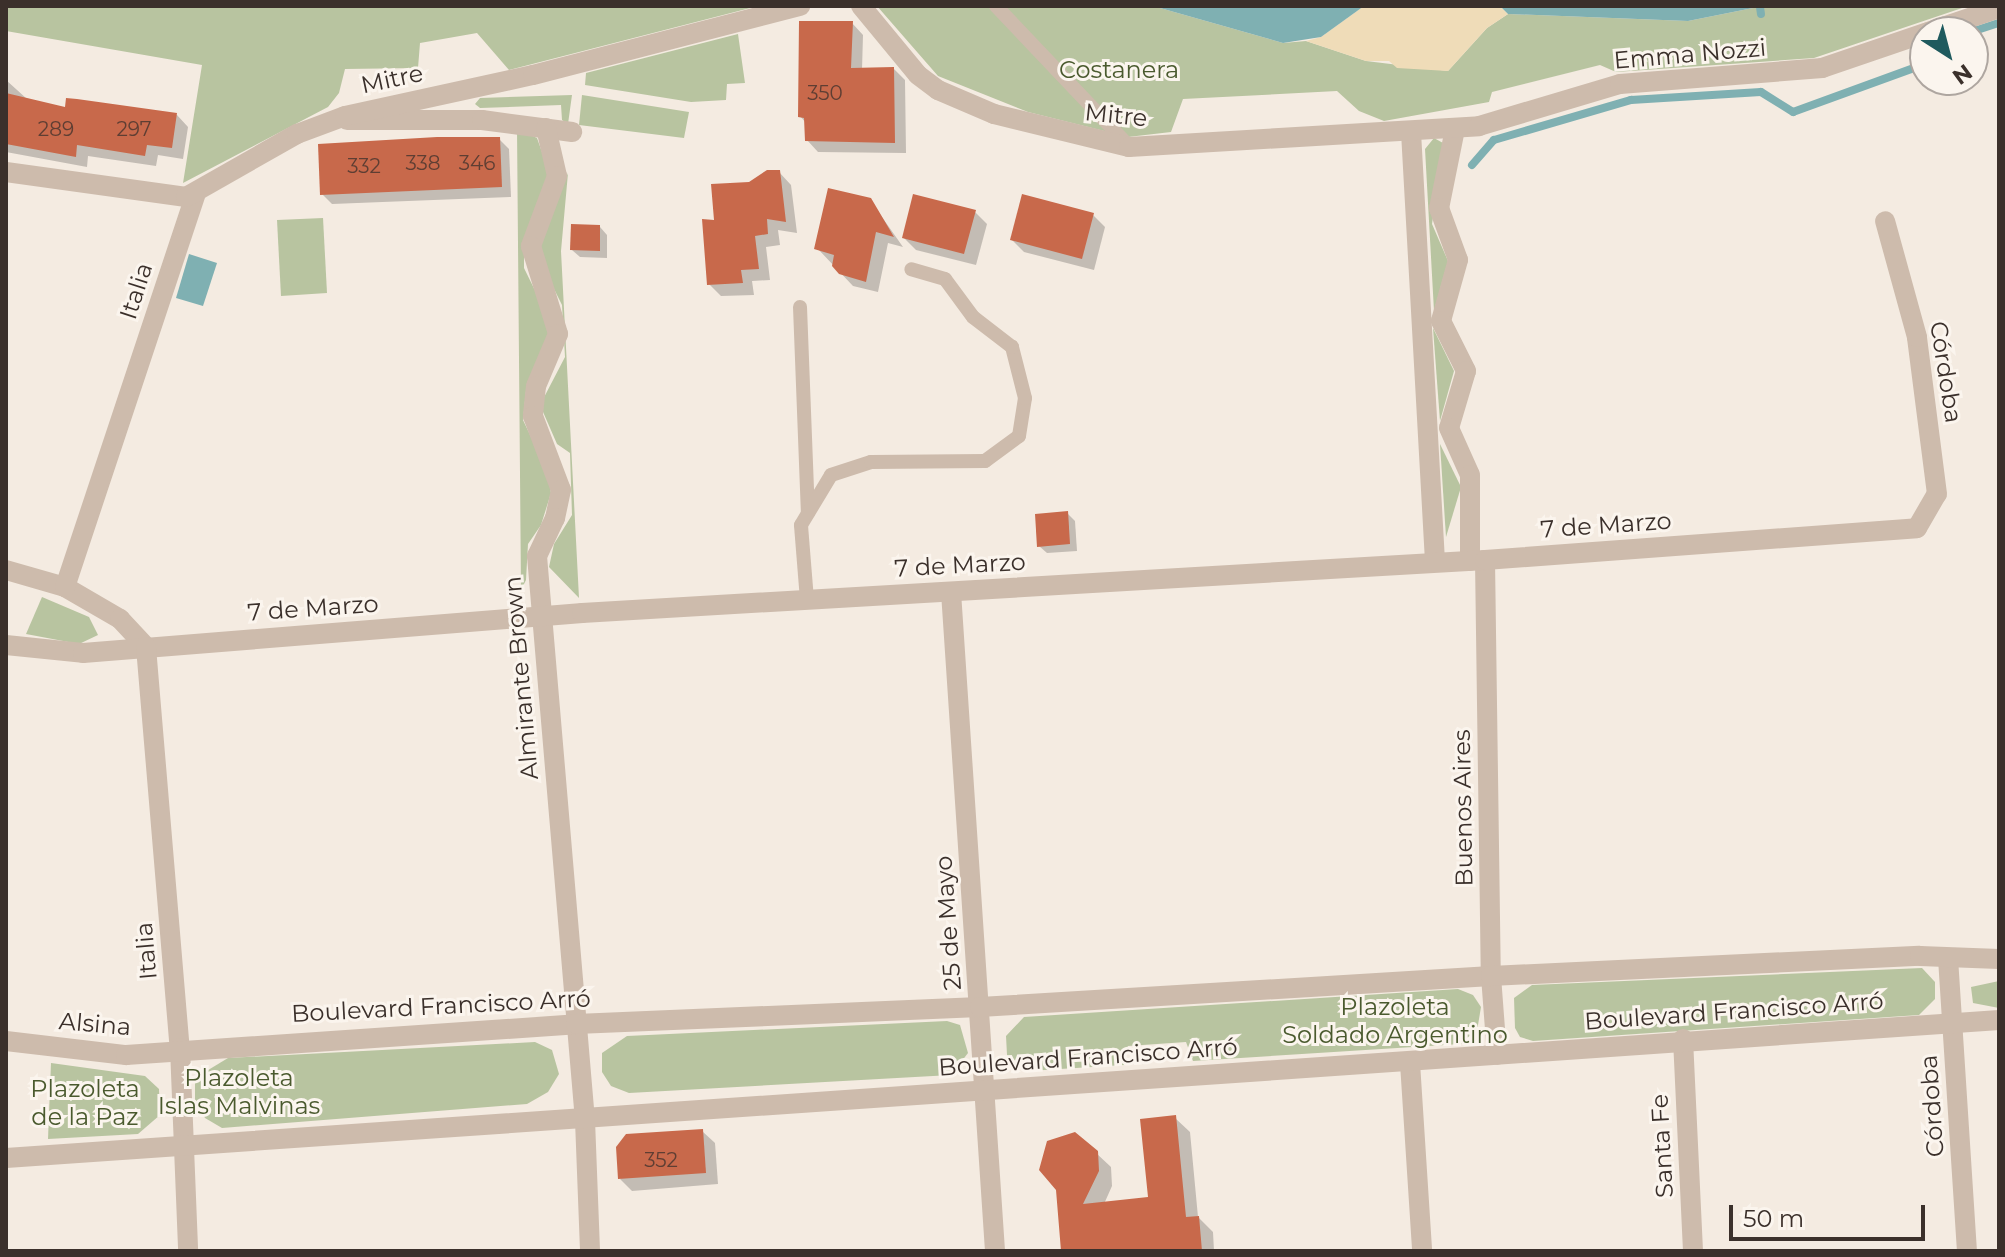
<!DOCTYPE html>
<html>
<head>
<meta charset="utf-8">
<style>
  body { margin:0 }
  #map { position:relative; width:2005px; height:1257px; overflow:hidden; background:#f4ebe1; font-family:Montserrat,sans-serif }
  div>[style] { position:absolute }
  [style*='--x'] { left:calc(var(--x)*1px); top:calc(var(--y)*1px); width:calc(var(--w)*1px); rotate:calc(var(--a)*1deg) }
  .green>* { inset:0; background:#b8c4a0 }
  .sand>* { inset:0; background:#efdcb8 }
  .water>* { inset:0; background:#7fb0b2 }
  .shadow>* { inset:0; background:#0003 }
  .stream>* { height:8px; margin:-4px; padding:0 4px; transform-origin:4px; border-radius:4px; background:#7fb0b2 }
  .building>* { inset:0; background:#c8694b }
  .service>* { height:14px; margin:-7px; padding:0 7px; transform-origin:7px; border-radius:7px; background:#cdbbac }
  .minor>* { height:20px; margin:-10px; padding:0 10px; transform-origin:10px; border-radius:10px; background:#cdbbac }
  .tertiary>* { height:20px; margin:-10px; padding:0 10px; transform-origin:10px; border-radius:10px; background:#cdbbac }
  span { translate:-50% -50%; white-space:nowrap; text-align:center; line-height:1.15; -webkit-text-stroke:6px #fbf5ee; paint-order:stroke }
  .number-label { font-size:20px; color:#5e3e33 }
  .number-label span { -webkit-text-stroke-width:0 }
  .street-label { font-size:24px; color:#3b302b }
  .park-label { font-size:24px; color:#4a5a2e }
  .frame { position:absolute; inset:0; border:8px solid #3b302b; pointer-events:none }
  .north { position:absolute; left:1909px; top:16px; width:80px; height:80px; box-sizing:border-box; background:#fbf5ee; border:2px solid #aea6a0; border-radius:50%; rotate:144deg; font-size:22px; font-weight:700; line-height:32px; text-align:center; color:#3b302b }
  .north::after { content:''; display:block; margin:auto; width:28px; height:36px; background:#1f5a5e; clip-path:polygon(50% 0,100% 100%,50% 72%,0 100%) }
  .scale { position:absolute; left:1729px; top:1205px; width:196px; height:36px; box-sizing:border-box; border:4px solid #3b302b; border-top:0; padding-left:10px; font-size:24px; line-height:28px; white-space:nowrap; color:#3b302b; -webkit-text-stroke:6px #fbf5ee; paint-order:stroke }
</style>
</head>
<body>
<div id="map">
  <div class="green">
    <div style="clip-path:polygon(6px 6px,758px 6px,509px 70px,477px 33px,420px 43px,418px 68px,345px 69px,339px 93px,328px 107px,183px 183px,202px 65px,6px 31px)"></div>
    <div style="clip-path:polygon(877px 6px,1153px 6px,1283px 43px,1306px 41px,1366px 61px,1448px 71px,1487px 28px,1508px 14px,1688px 21px,1763px 6px,1968px 6px,1814px 58px,1616px 72px,1600px 65px,1492px 92px,1489px 102px,1384px 121px,1359px 111px,1337px 91px,1183px 99px,1171px 132px,1128px 137px,1028px 112px,938px 76px)"></div>
    <div style="clip-path:polygon(738px 34px,745px 83px,727px 84px,726px 100px,691px 102px,585px 85px,586px 73px)"></div>
    <div style="clip-path:polygon(572px 95px,568px 124px,562px 120px,561px 105px,480px 108px,475px 104px,480px 98px)"></div>
    <div style="clip-path:polygon(582px 95px,689px 112px,684px 138px,579px 125px)"></div>
    <div style="clip-path:polygon(517px 129px,537px 138px,549px 172px,524px 242px,524px 268px,546px 313px,549px 334px,526px 391px,523px 420px,548px 473px,551px 493px,541px 525px,528px 544px,526px 580px,521px 590px)"></div>
    <div style="clip-path:polygon(1434px 138px,1443px 143px,1432px 224px,1448px 261px,1434px 311px,1425px 149px)"></div>
    <div style="clip-path:polygon(568px 173px,561px 251px,579px 598px,549px 567px,554px 544px,572px 515px,570px 453px,557px 444px,540px 405px,565px 357px,562px 305px,546px 273px,540px 244px)"></div>
    <div style="clip-path:polygon(323px 218px,327px 293px,281px 296px,277px 220px)"></div>
    <div style="clip-path:polygon(1433px 328px,1454px 371px,1440px 421px)"></div>
    <div style="clip-path:polygon(1440px 444px,1461px 487px,1446px 537px)"></div>
    <div style="clip-path:polygon(42px 597px,89px 617px,98px 635px,79px 644px,26px 634px)"></div>
    <div style="clip-path:polygon(1922px 968px,1935px 982px,1935px 999px,1919px 1015px,1533px 1041px,1520px 1037px,1515px 1028px,1514px 998px,1532px 985px)"></div>
    <div style="clip-path:polygon(1999px 981px,1999px 1008px,1973px 1003px,1971px 987px)"></div>
    <div style="clip-path:polygon(1458px 989px,1473px 995px,1481px 1007px,1476px 1037px,1461px 1044px,1193px 1061px,1186px 1042px,1128px 1046px,1124px 1065px,1028px 1071px,1015px 1066px,1007px 1055px,1006px 1036px,1024px 1017px)"></div>
    <div style="clip-path:polygon(947px 1021px,960px 1025px,968px 1053px,951px 1075px,629px 1093px,611px 1086px,602px 1072px,602px 1053px,627px 1036px)"></div>
    <div style="clip-path:polygon(535px 1042px,552px 1050px,559px 1074px,548px 1092px,527px 1104px,222px 1128px,205px 1118px,195px 1100px,195px 1078px,228px 1058px)"></div>
    <div style="clip-path:polygon(51px 1063px,145px 1076px,159px 1089px,160px 1115px,138px 1134px,48px 1139px)"></div>
  </div>
  <div class="sand">
    <div style="clip-path:polygon(1364px 6px,1500px 6px,1508px 14px,1487px 28px,1448px 71px,1397px 68px,1389px 61px,1366px 61px,1306px 41px,1321px 37px)"></div>
  </div>
  <div class="water">
    <div style="clip-path:polygon(1153px 6px,1364px 6px,1321px 37px,1283px 43px)"></div>
    <div style="clip-path:polygon(1500px 6px,1763px 6px,1688px 21px,1508px 14px)"></div>
    <div style="clip-path:polygon(189px 254px,217px 263px,203px 306px,176px 298px)"></div>
  </div>
  <div class="shadow">
    <div style="clip-path:polygon(852px 23px,863px 35px,862px 70px,894px 69px,905px 80px,906px 153px,818px 152px,807px 140px,806px 123px,800px 116px)"></div>
    <div style="clip-path:polygon(6px 80px,27px 99px,67px 110px,177px 115px,188px 127px,183px 159px,158px 155px,156px 166px,88px 156px,87px 167px,6px 152px)"></div>
    <div style="clip-path:polygon(499px 139px,509px 149px,511px 197px,332px 204px,322px 194px)"></div>
    <div style="clip-path:polygon(779px 172px,791px 185px,797px 233px,778px 230px,780px 245px,766px 247px,770px 280px,752px 281px,754px 295px,721px 296px,709px 284px,717px 222px,750px 184px)"></div>
    <div style="clip-path:polygon(870px 200px,903px 247px,888px 243px,878px 292px,853px 286px,818px 249px)"></div>
    <div style="clip-path:polygon(975px 212px,987px 224px,976px 265px,916px 250px,904px 238px)"></div>
    <div style="clip-path:polygon(1093px 215px,1105px 227px,1094px 270px,1024px 252px,1012px 240px)"></div>
    <div style="clip-path:polygon(600px 227px,607px 235px,607px 258px,580px 257px,572px 250px)"></div>
    <div style="clip-path:polygon(1067px 513px,1075px 521px,1077px 551px,1047px 553px,1039px 546px)"></div>
    <div style="clip-path:polygon(1175px 1118px,1190px 1132px,1198px 1217px,1213px 1232px,1214px 1251px,1063px 1251px,1096px 1153px,1111px 1167px,1112px 1186px,1104px 1204px,1150px 1199px)"></div>
    <div style="clip-path:polygon(702px 1131px,715px 1143px,718px 1184px,632px 1191px,620px 1179px)"></div>
  </div>
  <div class="stream">
    <div style="--x:1760;--y:7;--w:7;--a:82"></div>
    <div style="--x:1971;--y:32;--w:29;--a:-18"></div>
    <div style="--x:1472;--y:165;--w:33;--a:-49"></div>
    <div style="--x:1494;--y:140;--w:143;--a:-16.3"></div>
    <div style="--x:1631;--y:100;--w:130;--a:-3.5"></div>
    <div style="--x:1761;--y:92;--w:38;--a:32"></div>
    <div style="--x:1793;--y:112;--w:140;--a:-20"></div>
  </div>
  <div class="building">
    <div style="clip-path:polygon(799px 21px,853px 21px,851px 68px,894px 67px,895px 143px,805px 141px,804px 118px,798px 117px)"></div>
    <div style="clip-path:polygon(6px 93px,65px 107px,66px 98px,77px 99px,177px 113px,172px 148px,147px 145px,145px 156px,77px 145px,76px 157px,6px 144px)"></div>
    <div style="clip-path:polygon(437px 137px,500px 137px,502px 187px,320px 195px,318px 144px)"></div>
    <div style="clip-path:polygon(767px 170px,780px 170px,786px 222px,767px 219px,768px 234px,755px 236px,759px 269px,741px 270px,743px 283px,707px 285px,702px 219px,714px 220px,711px 184px,749px 182px)"></div>
    <div style="clip-path:polygon(828px 188px,871px 198px,894px 237px,876px 232px,866px 282px,839px 274px,832px 266px,834px 255px,814px 249px)"></div>
    <div style="clip-path:polygon(913px 194px,976px 210px,964px 254px,902px 238px)"></div>
    <div style="clip-path:polygon(1022px 194px,1094px 213px,1082px 259px,1010px 240px)"></div>
    <div style="clip-path:polygon(571px 224px,600px 225px,600px 251px,570px 250px)"></div>
    <div style="clip-path:polygon(1068px 511px,1070px 544px,1037px 547px,1035px 514px)"></div>
    <div style="clip-path:polygon(1176px 1115px,1186px 1217px,1199px 1216px,1202px 1251px,1061px 1251px,1056px 1190px,1039px 1170px,1047px 1141px,1075px 1132px,1098px 1151px,1099px 1171px,1083px 1204px,1148px 1197px,1140px 1119px)"></div>
    <div style="clip-path:polygon(703px 1129px,706px 1173px,618px 1179px,616px 1147px,626px 1134px)"></div>
  </div>
  <div class="service">
    <div style="--x:996;--y:6;--w:193;--a:46.5"></div>
    <div style="--x:800;--y:307;--w:206;--a:87.8"></div>
    <div style="--x:807;--y:600;--w:75;--a:-94.6"></div>
    <div style="--x:801;--y:525;--w:58;--a:-59"></div>
    <div style="--x:831;--y:475;--w:42;--a:-18"></div>
    <div style="--x:871;--y:462;--w:114;--a:-0.5"></div>
    <div style="--x:985;--y:461;--w:42;--a:-36.3"></div>
    <div style="--x:1019;--y:436;--w:38;--a:-81"></div>
    <div style="--x:1025;--y:398;--w:53;--a:-104.3"></div>
    <div style="--x:1012;--y:347;--w:49;--a:-142.4"></div>
    <div style="--x:973;--y:317;--w:47;--a:-126.4"></div>
    <div style="--x:945;--y:279;--w:35;--a:-164"></div>
  </div>
  <div class="minor">
    <div style="--x:347;--y:120;--w:135;--a:0"></div>
    <div style="--x:482;--y:120;--w:91;--a:7.6"></div>
    <div style="--x:546;--y:128;--w:49;--a:77.1"></div>
    <div style="--x:557;--y:176;--w:75;--a:110.4"></div>
    <div style="--x:531;--y:246;--w:92;--a:72.9"></div>
    <div style="--x:558;--y:334;--w:56;--a:112.9"></div>
    <div style="--x:536;--y:386;--w:30;--a:96"></div>
    <div style="--x:533;--y:416;--w:79;--a:69.3"></div>
    <div style="--x:561;--y:490;--w:29;--a:102"></div>
    <div style="--x:555;--y:518;--w:42;--a:115.3"></div>
    <div style="--x:537;--y:556;--w:566;--a:85.14"></div>
    <div style="--x:585;--y:1120;--w:131;--a:87.8"></div>
    <div style="--x:1455;--y:129;--w:81;--a:101.4"></div>
    <div style="--x:1439;--y:208;--w:55;--a:69.9"></div>
    <div style="--x:1458;--y:260;--w:63;--a:105.6"></div>
    <div style="--x:1441;--y:321;--w:56;--a:63.4"></div>
    <div style="--x:1466;--y:371;--w:59;--a:106.6"></div>
    <div style="--x:1449;--y:428;--w:51;--a:65.9"></div>
    <div style="--x:1470;--y:475;--w:86;--a:90"></div>
    <div style="--x:1411;--y:132;--w:430;--a:86.8"></div>
    <div style="--x:1485;--y:560;--w:416;--a:89.2"></div>
    <div style="--x:1491;--y:976;--w:79;--a:85.7"></div>
    <div style="--x:6;--y:570;--w:61;--a:16.1"></div>
    <div style="--x:65;--y:587;--w:64;--a:30.2"></div>
    <div style="--x:120;--y:619;--w:38;--a:47"></div>
    <div style="--x:65;--y:587;--w:414;--a:-71.6"></div>
    <div style="--x:951;--y:592;--w:660;--a:86.18"></div>
    <div style="--x:6;--y:645;--w:77;--a:5.9"></div>
    <div style="--x:83;--y:653;--w:501;--a:-4.58"></div>
    <div style="--x:582;--y:613;--w:905;--a:-3.36"></div>
    <div style="--x:1485;--y:560;--w:433;--a:-4.2"></div>
    <div style="--x:1917;--y:528;--w:39;--a:-60"></div>
    <div style="--x:1937;--y:494;--w:158;--a:-97.3"></div>
    <div style="--x:1917;--y:337;--w:120;--a:-105.4"></div>
    <div style="--x:146;--y:647;--w:402;--a:85.2"></div>
    <div style="--x:180;--y:1048;--w:203;--a:87.7"></div>
    <div style="--x:1948;--y:958;--w:294;--a:86.3"></div>
    <div style="--x:1683;--y:1039;--w:212;--a:87.3"></div>
    <div style="--x:6;--y:1041;--w:121;--a:6.7"></div>
    <div style="--x:126;--y:1055;--w:451;--a:-3.9"></div>
    <div style="--x:576;--y:1024;--w:404;--a:-2.4"></div>
    <div style="--x:980;--y:1007;--w:512;--a:-3.47"></div>
    <div style="--x:1491;--y:976;--w:429;--a:-2.7"></div>
    <div style="--x:1920;--y:956;--w:79;--a:2.2"></div>
    <div style="--x:1410;--y:1063;--w:188;--a:86.3"></div>
    <div style="--x:6;--y:1158;--w:1998;--a:-3.96"></div>
  </div>
  <div class="tertiary">
    <div style="--x:861;--y:6;--w:89;--a:50.4"></div>
    <div style="--x:918;--y:75;--w:25;--a:37"></div>
    <div style="--x:938;--y:90;--w:61;--a:23.2"></div>
    <div style="--x:994;--y:114;--w:139;--a:13.7"></div>
    <div style="--x:1129;--y:147;--w:351;--a:-3.4"></div>
    <div style="--x:1479;--y:126;--w:147;--a:-16.6"></div>
    <div style="--x:1620;--y:84;--w:203;--a:-4.5"></div>
    <div style="--x:1822;--y:68;--w:109;--a:-18.8"></div>
    <div style="--x:1928;--y:32;--w:75;--a:-18.7"></div>
    <div style="--x:6;--y:172;--w:182;--a:7.9"></div>
    <div style="--x:186;--y:197;--w:128;--a:-29.6"></div>
    <div style="--x:297;--y:134;--w:51;--a:-20.6"></div>
    <div style="--x:345;--y:116;--w:192;--a:-12.3"></div>
    <div style="--x:533;--y:75;--w:276;--a:-14.5"></div>
  </div>
  <div class="number-label">
    <span style="left:825px;top:93px">350</span>
    <span style="left:56px;top:129px">289</span>
    <span style="left:134px;top:129px">297</span>
    <span style="left:423px;top:163px">338</span>
    <span style="left:477px;top:163px">346</span>
    <span style="left:364px;top:166px">332</span>
    <span style="left:661px;top:1160px">352</span>
  </div>
  <div class="street-label">
    <span style="left:1690px;top:54px;rotate:-5deg">Emma Nozzi</span>
    <span style="left:392px;top:79px;rotate:-12deg">Mitre</span>
    <span style="left:1116px;top:115px;rotate:6deg">Mitre</span>
    <span style="left:136px;top:291px;rotate:-72deg">Italia</span>
    <span style="left:1946px;top:372px;rotate:81deg">Córdoba</span>
    <span style="left:1606px;top:525px;rotate:-4deg">7 de Marzo</span>
    <span style="left:960px;top:565px;rotate:-3deg">7 de Marzo</span>
    <span style="left:313px;top:608px;rotate:-4deg">7 de Marzo</span>
    <span style="left:521px;top:678px;rotate:-95deg">Almirante Brown</span>
    <span style="left:1463px;top:808px;rotate:-91deg">Buenos Aires</span>
    <span style="left:948px;top:923px;rotate:-94deg">25 de Mayo</span>
    <span style="left:146px;top:951px;rotate:-95deg">Italia</span>
    <span style="left:441px;top:1006px;rotate:-3deg">Boulevard Francisco Arró</span>
    <span style="left:1734px;top:1011px;rotate:-4deg">Boulevard Francisco Arró</span>
    <span style="left:95px;top:1024px;rotate:5deg">Alsina</span>
    <span style="left:1088px;top:1057px;rotate:-4deg">Boulevard Francisco Arró</span>
    <span style="left:1932px;top:1106px;rotate:-94deg">Córdoba</span>
    <span style="left:1662px;top:1146px;rotate:-93deg">Santa Fe</span>
  </div>
  <div class="park-label">
    <span style="left:1119px;top:70px">Costanera</span>
    <span style="left:1395px;top:1021px">Plazoleta<br>Soldado Argentino</span>
    <span style="left:239px;top:1092px">Plazoleta<br>Islas Malvinas</span>
    <span style="left:85px;top:1103px">Plazoleta<br>de la Paz</span>
  </div>
  <div class="frame"></div>
  <div class="north">N</div>
  <div class="scale">50 m</div>
</div>
</body>
</html>
